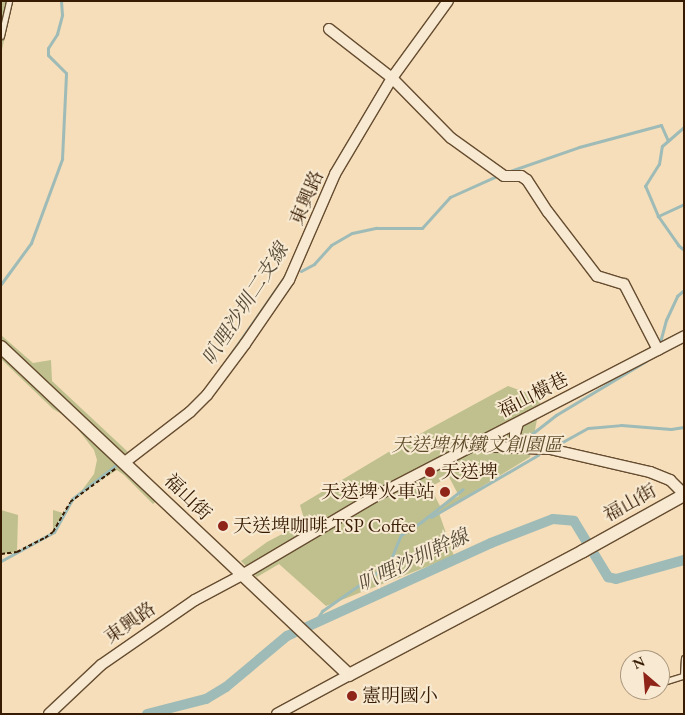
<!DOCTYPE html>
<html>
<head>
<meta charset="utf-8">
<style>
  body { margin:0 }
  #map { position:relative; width:685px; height:715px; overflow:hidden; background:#f5deb9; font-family:"EB Garamond","Noto Serif TC",serif }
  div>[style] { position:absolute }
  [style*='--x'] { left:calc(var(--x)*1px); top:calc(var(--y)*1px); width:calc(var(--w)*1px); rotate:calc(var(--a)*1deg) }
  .green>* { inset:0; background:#bfc08e }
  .stream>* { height:3px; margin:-1.5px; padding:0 1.5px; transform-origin:1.5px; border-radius:1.5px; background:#9ebbb7 }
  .canal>* { height:10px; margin:-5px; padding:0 5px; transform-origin:5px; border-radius:5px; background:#9ebbb7 }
  .path>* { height:2px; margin-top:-1px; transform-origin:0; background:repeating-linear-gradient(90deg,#371b02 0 4px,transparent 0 6.5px) }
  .roads { filter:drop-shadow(1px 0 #664c30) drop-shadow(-1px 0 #664c30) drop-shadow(0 1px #664c30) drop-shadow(0 -1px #664c30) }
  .service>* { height:5px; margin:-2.5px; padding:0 2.5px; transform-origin:2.5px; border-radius:2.5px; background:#f8ead2 }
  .minor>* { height:10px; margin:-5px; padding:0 5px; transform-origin:5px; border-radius:5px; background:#f8ead2 }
  .tertiary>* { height:12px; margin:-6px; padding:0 6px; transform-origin:6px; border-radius:6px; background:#f8ead2 }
  .dots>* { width:14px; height:14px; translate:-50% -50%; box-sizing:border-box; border:2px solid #f8ead2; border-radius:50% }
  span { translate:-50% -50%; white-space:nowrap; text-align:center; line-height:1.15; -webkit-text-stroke:4px #f8ead2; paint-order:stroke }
  .street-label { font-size:19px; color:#371b02 }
  .park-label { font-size:19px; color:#604d2c; font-style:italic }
  .poi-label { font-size:19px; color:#371b02 }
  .left { translate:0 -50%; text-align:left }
  .right { translate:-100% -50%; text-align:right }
  .water-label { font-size:20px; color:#564b38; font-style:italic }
  .frame { position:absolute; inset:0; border:2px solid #371b02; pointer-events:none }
  .north { position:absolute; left:620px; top:650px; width:50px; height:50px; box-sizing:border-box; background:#f8ead2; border:1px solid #ab977f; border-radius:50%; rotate:333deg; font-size:14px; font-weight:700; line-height:20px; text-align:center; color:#371b02 }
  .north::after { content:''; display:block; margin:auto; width:18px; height:22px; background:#8f2418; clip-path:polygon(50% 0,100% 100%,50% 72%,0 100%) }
</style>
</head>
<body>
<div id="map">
  <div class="green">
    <div style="clip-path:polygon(1px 1px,13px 1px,1px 54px,2px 11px)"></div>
    <div style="clip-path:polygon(1px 335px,33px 363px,51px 360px,52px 381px,128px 452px,136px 460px,134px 463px,164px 493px,153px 504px,124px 475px,117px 470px,80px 493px,94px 474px,97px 460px,94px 450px,70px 419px,53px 409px,1px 359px)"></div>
    <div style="clip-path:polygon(evenodd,508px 386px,541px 398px,530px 457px,439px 513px,454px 556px,326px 606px,279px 564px,257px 577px,241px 561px,267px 542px,305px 522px,300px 505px,407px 441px,508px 386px,449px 477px,459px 496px,440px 506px,430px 487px,449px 477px)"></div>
    <div style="clip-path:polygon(1px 510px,18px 515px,17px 552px,1px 554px)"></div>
    <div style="clip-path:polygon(53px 510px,63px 513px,53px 532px)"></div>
  </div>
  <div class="stream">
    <div style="--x:335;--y:164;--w:39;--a:-59"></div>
    <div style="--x:507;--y:172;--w:76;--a:-19.1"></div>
    <div style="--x:579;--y:147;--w:85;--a:-15"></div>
    <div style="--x:661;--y:125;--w:17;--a:66"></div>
    <div style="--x:684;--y:204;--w:29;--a:155"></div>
    <div style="--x:658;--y:216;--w:35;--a:55"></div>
    <div style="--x:678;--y:245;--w:8;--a:40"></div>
    <div style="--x:658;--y:216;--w:33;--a:-113"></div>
    <div style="--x:645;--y:186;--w:26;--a:-58"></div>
    <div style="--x:659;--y:164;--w:18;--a:-81"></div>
    <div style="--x:662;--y:146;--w:29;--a:-41"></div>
    <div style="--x:301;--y:271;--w:15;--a:-28"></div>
    <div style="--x:314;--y:264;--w:25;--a:-48"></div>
    <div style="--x:331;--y:245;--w:24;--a:-30"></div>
    <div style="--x:352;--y:233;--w:25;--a:-12"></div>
    <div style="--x:376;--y:228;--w:46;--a:0"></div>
    <div style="--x:422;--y:228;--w:42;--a:-47.9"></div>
    <div style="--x:450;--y:197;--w:54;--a:-24.2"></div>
    <div style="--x:1;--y:284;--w:51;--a:-53.8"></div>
    <div style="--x:31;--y:243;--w:90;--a:-69.7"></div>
    <div style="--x:62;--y:159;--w:86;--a:-87.3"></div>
    <div style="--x:66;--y:73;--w:25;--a:-135"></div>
    <div style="--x:48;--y:55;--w:7;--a:-90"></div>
    <div style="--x:48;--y:48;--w:17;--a:-57"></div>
    <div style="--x:57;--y:34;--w:20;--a:-75"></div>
    <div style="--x:62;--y:15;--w:14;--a:-94"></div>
    <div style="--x:659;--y:346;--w:27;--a:-75"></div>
    <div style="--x:666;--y:320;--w:26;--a:-65"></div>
    <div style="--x:677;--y:296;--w:9;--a:-41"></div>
    <div style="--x:225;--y:362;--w:108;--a:-55.1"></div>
    <div style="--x:524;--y:440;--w:41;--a:-38"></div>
    <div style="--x:556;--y:415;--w:105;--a:-31"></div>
    <div style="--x:557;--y:445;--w:35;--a:-29"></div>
    <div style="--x:588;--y:428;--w:33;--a:-5"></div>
    <div style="--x:621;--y:425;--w:50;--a:4.6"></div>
    <div style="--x:671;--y:429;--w:13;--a:-9"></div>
    <div style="--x:431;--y:517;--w:124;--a:-30.1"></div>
    <div style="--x:1;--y:561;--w:60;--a:-28.7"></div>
    <div style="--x:54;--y:532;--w:38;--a:-61"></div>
    <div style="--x:72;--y:499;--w:61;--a:-37.6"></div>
    <div style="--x:313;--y:625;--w:17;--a:-57"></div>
    <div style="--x:322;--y:611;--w:82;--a:-35"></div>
    <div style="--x:389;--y:564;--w:31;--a:-68"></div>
    <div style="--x:401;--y:535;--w:24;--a:-33"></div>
    <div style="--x:421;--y:522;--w:53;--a:-38.2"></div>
  </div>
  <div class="canal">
    <div style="--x:147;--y:714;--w:61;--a:-14.3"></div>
    <div style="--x:206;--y:699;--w:23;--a:-31"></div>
    <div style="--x:226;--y:687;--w:80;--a:-39.9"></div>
    <div style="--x:287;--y:636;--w:224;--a:-24.5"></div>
    <div style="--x:491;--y:543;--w:66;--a:-21.2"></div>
    <div style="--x:553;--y:519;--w:21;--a:5"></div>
    <div style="--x:574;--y:521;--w:66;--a:58.7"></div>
    <div style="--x:608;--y:577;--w:8;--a:14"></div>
    <div style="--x:616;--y:579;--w:71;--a:-15.6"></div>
  </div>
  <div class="path">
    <div style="--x:1;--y:554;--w:16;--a:-7"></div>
    <div style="--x:17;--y:552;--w:31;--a:-27"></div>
    <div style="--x:45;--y:538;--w:10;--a:-37"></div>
    <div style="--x:53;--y:532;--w:34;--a:-60"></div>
    <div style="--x:70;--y:502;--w:56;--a:-36.3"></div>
  </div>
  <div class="roads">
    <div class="service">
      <div style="--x:1;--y:36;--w:36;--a:-77"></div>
      <div style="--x:660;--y:683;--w:24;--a:-17"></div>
      <div style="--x:683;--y:676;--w:18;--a:-87"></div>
    </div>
    <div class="minor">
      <div style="--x:329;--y:29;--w:80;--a:37.9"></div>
      <div style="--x:392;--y:78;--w:84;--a:45.5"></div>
      <div style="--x:451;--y:138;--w:65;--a:35.6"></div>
      <div style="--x:504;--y:176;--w:17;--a:0"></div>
      <div style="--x:521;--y:176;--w:7;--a:34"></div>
      <div style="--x:527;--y:180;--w:38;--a:57"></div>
      <div style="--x:548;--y:212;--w:81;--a:52.6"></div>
      <div style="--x:597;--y:276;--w:28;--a:17"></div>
      <div style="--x:624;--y:284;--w:74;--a:62.7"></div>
      <div style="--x:474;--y:446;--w:76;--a:2.3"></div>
      <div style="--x:550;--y:449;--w:103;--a:13"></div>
      <div style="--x:650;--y:472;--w:22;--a:22"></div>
      <div style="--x:670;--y:480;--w:20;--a:45"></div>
      <div style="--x:515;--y:448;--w:14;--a:-90"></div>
      <div style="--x:515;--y:434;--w:11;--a:-75"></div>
      <div style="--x:125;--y:462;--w:82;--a:-37.6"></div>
      <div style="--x:190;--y:412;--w:24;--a:-45"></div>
      <div style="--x:207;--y:395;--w:64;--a:-53.3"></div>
      <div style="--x:245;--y:344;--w:78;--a:-55.5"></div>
      <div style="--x:289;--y:280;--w:116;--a:-66.5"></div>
      <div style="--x:335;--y:174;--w:112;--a:-59.3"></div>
      <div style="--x:392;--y:78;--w:95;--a:-54"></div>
      <div style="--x:49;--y:714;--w:71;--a:-43.3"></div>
      <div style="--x:101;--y:665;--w:114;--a:-34.7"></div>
      <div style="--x:195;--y:600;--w:53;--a:-28"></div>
      <div style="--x:242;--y:575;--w:153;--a:-30.6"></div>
      <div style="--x:374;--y:497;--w:349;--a:-27.4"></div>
      <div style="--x:277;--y:714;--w:82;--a:-28.4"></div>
    </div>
    <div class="tertiary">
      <div style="--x:1;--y:347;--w:478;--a:43.3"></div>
      <div style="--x:349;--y:675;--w:265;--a:-27.9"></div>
      <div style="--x:583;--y:551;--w:115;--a:-29"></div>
    </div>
  </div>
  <div class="dots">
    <div style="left:430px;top:472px;background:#8f2418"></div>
    <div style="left:445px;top:492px;background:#8f2418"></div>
    <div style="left:223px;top:526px;background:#8f2418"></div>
    <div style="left:352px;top:696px;background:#8f2418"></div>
  </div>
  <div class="street-label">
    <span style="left:307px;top:198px;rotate:-67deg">東興路</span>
    <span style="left:533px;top:395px;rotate:-27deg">福山橫巷</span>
    <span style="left:188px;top:497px;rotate:44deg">福山街</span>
    <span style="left:630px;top:503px;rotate:-29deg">福山街</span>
    <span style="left:130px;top:623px;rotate:-35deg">東興路</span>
  </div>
  <div class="park-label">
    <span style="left:477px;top:445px">天送埤林鐵文創園區</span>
  </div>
  <div class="poi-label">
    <span class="left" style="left:441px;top:472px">天送埤</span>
    <span class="right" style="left:435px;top:492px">天送埤火車站</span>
    <span class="left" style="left:233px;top:526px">天送埤咖啡 TSP Coffee</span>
    <span class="left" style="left:362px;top:696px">憲明國小</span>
  </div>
  <div class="water-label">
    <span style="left:245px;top:304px;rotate:-57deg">叭哩沙圳二支線</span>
    <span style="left:413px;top:560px;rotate:-25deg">叭哩沙圳幹線</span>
  </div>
  <div class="frame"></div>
  <div class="north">N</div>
</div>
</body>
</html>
